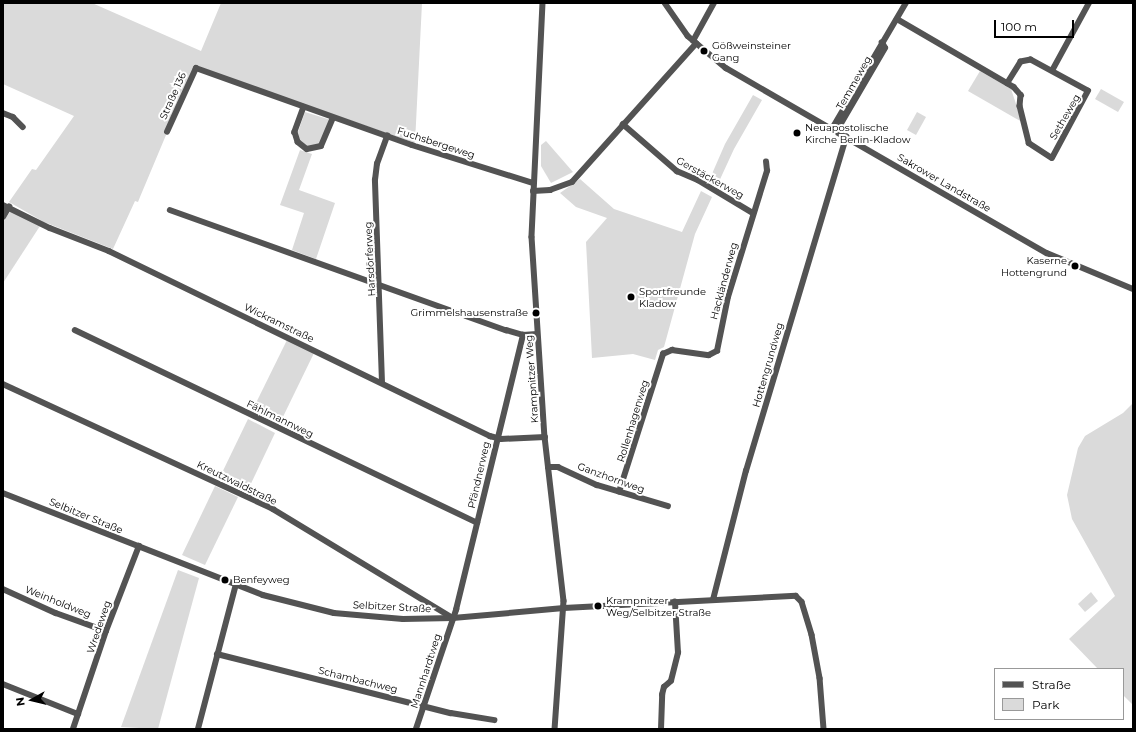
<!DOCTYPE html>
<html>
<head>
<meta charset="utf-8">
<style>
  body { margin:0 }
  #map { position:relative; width:1136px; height:732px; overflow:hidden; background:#fff; font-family:Montserrat,sans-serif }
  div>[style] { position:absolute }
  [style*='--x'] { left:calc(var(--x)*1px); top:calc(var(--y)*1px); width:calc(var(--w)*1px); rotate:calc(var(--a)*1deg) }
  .green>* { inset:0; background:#dadada }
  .minor>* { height:5.5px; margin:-2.75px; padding:0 2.75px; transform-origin:2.75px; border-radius:2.75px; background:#535353 }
  .dots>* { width:11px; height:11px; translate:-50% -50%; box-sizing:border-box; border:2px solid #fff; border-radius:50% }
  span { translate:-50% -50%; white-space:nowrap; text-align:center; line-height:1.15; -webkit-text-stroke:4px #fff; paint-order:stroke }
  .poi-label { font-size:10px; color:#000 }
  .left { translate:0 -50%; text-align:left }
  .right { translate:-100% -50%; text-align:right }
  .street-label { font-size:10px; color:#000 }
  .frame { position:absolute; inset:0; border:4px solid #000; pointer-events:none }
  .legend { position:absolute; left:994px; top:668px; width:130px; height:52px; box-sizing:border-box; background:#fff; border:1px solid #999; margin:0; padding:5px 7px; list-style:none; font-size:12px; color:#000 }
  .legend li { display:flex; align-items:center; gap:8px; height:20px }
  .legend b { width:20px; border:1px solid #999 }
  .north { position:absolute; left:12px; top:680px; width:40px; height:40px; -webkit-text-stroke:3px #fff; paint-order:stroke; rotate:262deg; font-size:11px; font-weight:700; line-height:16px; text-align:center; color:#000 }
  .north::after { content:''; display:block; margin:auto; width:14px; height:18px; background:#000; clip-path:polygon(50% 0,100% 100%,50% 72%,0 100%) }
  .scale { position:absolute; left:994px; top:20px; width:80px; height:18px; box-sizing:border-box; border:2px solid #000; border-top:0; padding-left:5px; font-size:12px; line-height:14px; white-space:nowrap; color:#000; -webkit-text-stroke:3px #fff; paint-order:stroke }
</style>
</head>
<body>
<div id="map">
  <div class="green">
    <div style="clip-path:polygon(3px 3px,92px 3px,201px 51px,221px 3px,422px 3px,415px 143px,195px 66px,140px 197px,138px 202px,135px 201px,113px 249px,44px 222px,9px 202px,32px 169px,36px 170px,74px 116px,3px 84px)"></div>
    <div style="clip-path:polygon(980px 71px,1011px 89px,1022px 122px,968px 91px)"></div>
    <div style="clip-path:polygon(1101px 89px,1124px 102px,1118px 112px,1095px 99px)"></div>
    <div style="clip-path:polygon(753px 95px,762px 100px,734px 149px,716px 188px,708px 183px,725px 144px)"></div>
    <div style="clip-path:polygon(305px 112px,331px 120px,319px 146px,308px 147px,300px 141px,298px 132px)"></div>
    <div style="clip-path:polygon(917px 112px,926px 117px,916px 135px,907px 130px)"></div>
    <div style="clip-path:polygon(546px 141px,573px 172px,551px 183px,541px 166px,541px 145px)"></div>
    <div style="clip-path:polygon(300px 150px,312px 154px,299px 190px,335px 203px,316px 259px,292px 250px,304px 213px,280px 205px)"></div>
    <div style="clip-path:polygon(580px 179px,614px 209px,682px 232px,701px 191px,712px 197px,695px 234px,664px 347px,658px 350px,655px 360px,633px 354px,592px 358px,586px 242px,607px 218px,576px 207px,560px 193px)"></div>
    <div style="clip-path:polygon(12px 209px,40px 226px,3px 283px,3px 222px)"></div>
    <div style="clip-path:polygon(287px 340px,314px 353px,279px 425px,252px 411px)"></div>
    <div style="clip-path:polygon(1133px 403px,1133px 705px,1123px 695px,1123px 669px,1098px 669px,1069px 639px,1115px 596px,1072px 519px,1067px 495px,1078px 448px,1085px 436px,1123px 413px)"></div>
    <div style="clip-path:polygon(248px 419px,275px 433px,247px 492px,219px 479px)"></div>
    <div style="clip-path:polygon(215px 486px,238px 497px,205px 565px,182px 555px)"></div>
    <div style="clip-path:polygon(178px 570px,199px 578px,158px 729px,121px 727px)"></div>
    <div style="clip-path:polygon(1091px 592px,1098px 601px,1085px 612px,1078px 604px)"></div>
  </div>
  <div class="minor">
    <div style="--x:543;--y:3;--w:234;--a:92.7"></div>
    <div style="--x:532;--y:237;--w:200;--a:86.3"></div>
    <div style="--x:545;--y:437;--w:165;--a:83.4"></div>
    <div style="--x:564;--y:601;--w:128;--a:94"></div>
    <div style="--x:665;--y:3;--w:40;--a:55.1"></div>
    <div style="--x:688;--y:36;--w:50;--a:40.1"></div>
    <div style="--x:726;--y:68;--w:370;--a:30"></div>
    <div style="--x:1047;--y:253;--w:93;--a:22.7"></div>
    <div style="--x:897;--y:19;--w:135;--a:30.2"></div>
    <div style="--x:1014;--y:87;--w:11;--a:49"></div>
    <div style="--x:1021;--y:95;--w:11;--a:95"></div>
    <div style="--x:1020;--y:106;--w:38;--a:76"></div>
    <div style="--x:1029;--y:143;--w:27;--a:33"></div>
    <div style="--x:1052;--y:158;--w:76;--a:-61.8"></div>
    <div style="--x:1088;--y:91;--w:65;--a:-151.5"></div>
    <div style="--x:1031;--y:60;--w:10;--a:169"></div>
    <div style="--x:1021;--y:62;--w:25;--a:122"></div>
    <div style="--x:693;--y:41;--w:43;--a:-61.1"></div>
    <div style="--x:1053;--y:69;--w:75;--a:-61.4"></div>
    <div style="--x:304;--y:107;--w:27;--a:110"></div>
    <div style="--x:295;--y:132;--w:10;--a:73"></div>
    <div style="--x:298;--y:142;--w:11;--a:38"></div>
    <div style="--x:307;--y:149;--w:14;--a:-12"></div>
    <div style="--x:321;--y:146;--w:30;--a:-67"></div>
    <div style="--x:3;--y:113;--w:11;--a:22"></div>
    <div style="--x:13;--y:117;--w:14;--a:45"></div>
    <div style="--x:623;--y:124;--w:72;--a:41"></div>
    <div style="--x:677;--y:171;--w:23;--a:23"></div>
    <div style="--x:698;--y:180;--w:64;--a:31"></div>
    <div style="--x:832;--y:129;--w:146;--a:-59.6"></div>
    <div style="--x:167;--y:132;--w:70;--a:-65.6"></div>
    <div style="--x:196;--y:68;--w:229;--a:19.6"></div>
    <div style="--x:412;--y:145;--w:127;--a:17.4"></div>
    <div style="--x:836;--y:132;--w:97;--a:-59.7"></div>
    <div style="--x:885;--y:48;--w:6;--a:-121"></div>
    <div style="--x:533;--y:191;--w:17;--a:-3"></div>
    <div style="--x:550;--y:190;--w:23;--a:-20"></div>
    <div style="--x:572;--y:182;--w:186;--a:-48.1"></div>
    <div style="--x:3;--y:205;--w:52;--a:26.1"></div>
    <div style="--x:50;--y:228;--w:63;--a:21.3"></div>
    <div style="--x:109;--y:251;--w:424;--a:25.9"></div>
    <div style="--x:490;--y:436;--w:11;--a:15"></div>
    <div style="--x:501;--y:439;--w:44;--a:-2.6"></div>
    <div style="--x:170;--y:210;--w:357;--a:19.7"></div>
    <div style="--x:506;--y:330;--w:18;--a:16"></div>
    <div style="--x:523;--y:335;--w:14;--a:-4"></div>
    <div style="--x:3;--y:217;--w:12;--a:-59"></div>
    <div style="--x:75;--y:330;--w:446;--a:25.6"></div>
    <div style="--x:382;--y:383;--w:203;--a:-92"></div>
    <div style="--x:375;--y:180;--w:16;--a:-83"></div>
    <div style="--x:377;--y:164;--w:30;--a:-70"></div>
    <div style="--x:3;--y:384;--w:298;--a:24.8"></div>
    <div style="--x:273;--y:509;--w:210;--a:31.2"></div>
    <div style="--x:548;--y:467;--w:10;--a:0"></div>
    <div style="--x:558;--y:467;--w:43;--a:24.8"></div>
    <div style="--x:597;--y:485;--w:74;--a:16.5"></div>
    <div style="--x:619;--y:492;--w:145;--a:-72.3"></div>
    <div style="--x:663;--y:354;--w:10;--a:-24"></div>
    <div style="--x:672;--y:350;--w:37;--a:8"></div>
    <div style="--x:709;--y:355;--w:9;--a:-27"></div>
    <div style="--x:717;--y:351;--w:55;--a:-78.5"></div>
    <div style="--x:728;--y:297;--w:132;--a:-72.8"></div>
    <div style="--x:767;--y:171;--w:9;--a:-96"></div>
    <div style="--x:3;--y:493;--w:279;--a:21.4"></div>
    <div style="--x:263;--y:595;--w:73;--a:14.2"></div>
    <div style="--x:334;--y:613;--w:69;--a:5"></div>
    <div style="--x:403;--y:619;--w:50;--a:-1.1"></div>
    <div style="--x:453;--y:618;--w:111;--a:-5.1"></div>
    <div style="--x:564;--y:608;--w:232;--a:-3"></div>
    <div style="--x:796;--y:596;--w:8;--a:45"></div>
    <div style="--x:802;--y:602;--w:34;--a:73"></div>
    <div style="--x:812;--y:635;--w:44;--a:79.5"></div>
    <div style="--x:820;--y:678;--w:51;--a:85.5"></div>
    <div style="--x:3;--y:589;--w:58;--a:24.4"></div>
    <div style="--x:56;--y:613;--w:53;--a:19.8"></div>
    <div style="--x:713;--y:600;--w:133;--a:-75.7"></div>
    <div style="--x:746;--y:471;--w:349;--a:-73.3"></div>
    <div style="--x:217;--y:654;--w:241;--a:14.2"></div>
    <div style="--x:451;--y:713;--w:44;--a:9.2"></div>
    <div style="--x:3;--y:684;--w:81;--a:21.8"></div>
    <div style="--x:73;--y:729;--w:103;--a:-71.4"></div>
    <div style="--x:106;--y:631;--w:91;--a:-68.8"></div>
    <div style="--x:198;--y:729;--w:150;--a:-75.3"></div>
    <div style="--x:416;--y:729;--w:126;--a:-71.4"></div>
    <div style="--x:456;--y:610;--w:283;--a:-76.3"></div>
    <div style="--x:661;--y:729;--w:34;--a:-88"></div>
    <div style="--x:662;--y:695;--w:8;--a:-76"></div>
    <div style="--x:664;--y:687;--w:9;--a:-41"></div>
    <div style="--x:671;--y:681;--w:29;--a:-76"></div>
    <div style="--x:678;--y:653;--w:51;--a:-93.4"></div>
  </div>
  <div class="dots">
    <div style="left:704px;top:51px;background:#000"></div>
    <div style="left:797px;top:133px;background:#000"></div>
    <div style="left:1075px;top:266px;background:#000"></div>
    <div style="left:631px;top:297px;background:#000"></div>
    <div style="left:536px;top:313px;background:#000"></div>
    <div style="left:225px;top:580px;background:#000"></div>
    <div style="left:598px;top:606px;background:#000"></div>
  </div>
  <div class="poi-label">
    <span class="left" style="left:712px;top:51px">Gößweinsteiner<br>Gang</span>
    <span class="left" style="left:805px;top:133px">Neuapostolische<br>Kirche Berlin-Kladow</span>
    <span class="right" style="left:1067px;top:266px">Kaserne<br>Hottengrund</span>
    <span class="left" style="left:639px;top:297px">Sportfreunde<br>Kladow</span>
    <span class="right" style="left:528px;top:313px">Grimmelshausenstraße</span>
    <span class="left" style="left:233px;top:580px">Benfeyweg</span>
    <span class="left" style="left:606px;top:606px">Krampnitzer<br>Weg/Selbitzer Straße</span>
  </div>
  <div class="street-label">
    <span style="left:854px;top:83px;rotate:-60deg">Temmeweg</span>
    <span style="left:173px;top:96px;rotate:-66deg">Straße 136</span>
    <span style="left:1065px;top:117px;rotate:-60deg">Setheweg</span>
    <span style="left:436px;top:143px;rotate:18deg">Fuchsbergeweg</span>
    <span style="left:710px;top:178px;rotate:29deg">Gerstäckerweg</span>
    <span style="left:944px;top:183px;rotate:30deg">Sakrower Landstraße</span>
    <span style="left:370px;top:259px;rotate:-93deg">Harsdörferweg</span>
    <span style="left:724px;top:281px;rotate:-75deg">Hackländerweg</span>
    <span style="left:279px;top:323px;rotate:26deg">Wickramstraße</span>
    <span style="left:768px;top:365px;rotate:-74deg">Hottengrundweg</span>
    <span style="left:532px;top:379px;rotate:-94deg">Krampnitzer Weg</span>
    <span style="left:280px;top:419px;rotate:26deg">Fählmannweg</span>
    <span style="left:633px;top:421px;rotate:-73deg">Rollenhagenweg</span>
    <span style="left:479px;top:475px;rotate:-77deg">Pfändnerweg</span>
    <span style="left:611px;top:478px;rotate:20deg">Ganzhornweg</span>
    <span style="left:237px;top:483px;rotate:26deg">Kreutzwaldstraße</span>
    <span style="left:86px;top:516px;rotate:22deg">Selbitzer Straße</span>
    <span style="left:58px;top:602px;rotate:22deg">Weinholdweg</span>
    <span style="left:392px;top:607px;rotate:3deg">Selbitzer Straße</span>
    <span style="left:99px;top:627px;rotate:-71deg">Wredeweg</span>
    <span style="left:426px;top:671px;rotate:-72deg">Mannhardtweg</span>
    <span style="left:358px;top:680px;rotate:14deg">Schambachweg</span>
  </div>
  <div class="frame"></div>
  <ul class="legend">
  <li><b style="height:5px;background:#535353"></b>Straße</li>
  <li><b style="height:11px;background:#dadada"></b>Park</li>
  </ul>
  <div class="north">N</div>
  <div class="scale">100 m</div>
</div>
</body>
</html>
